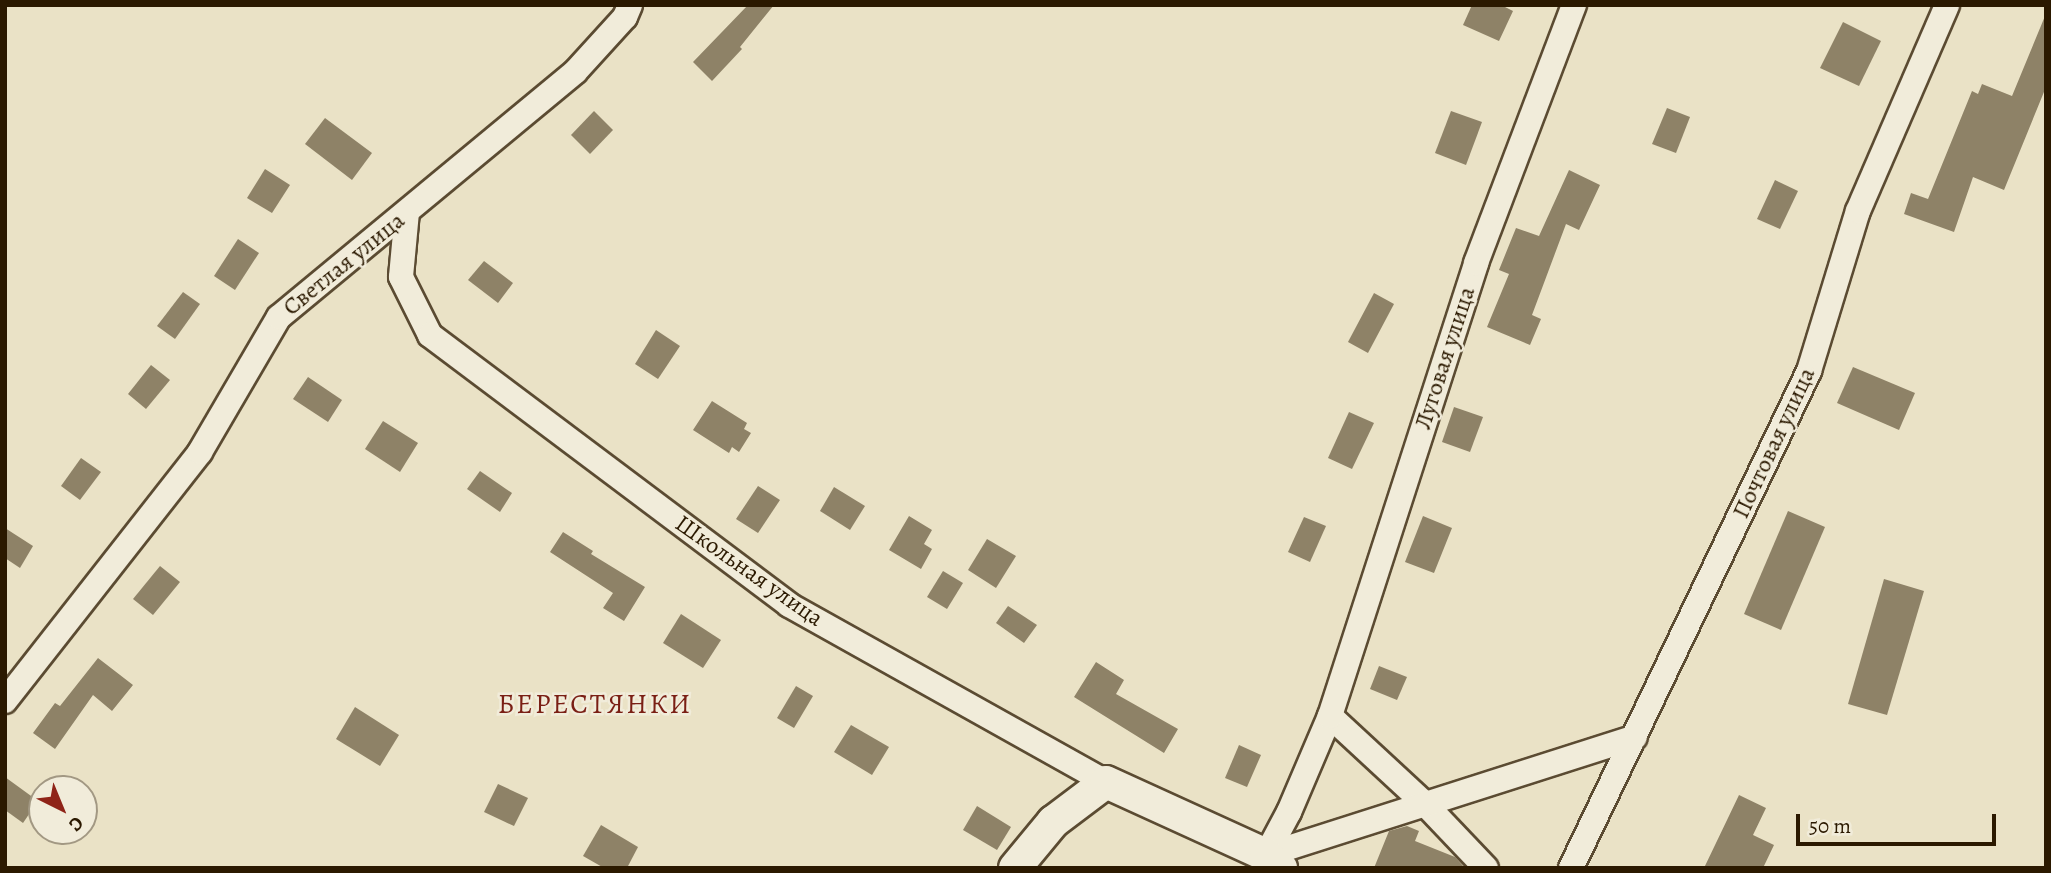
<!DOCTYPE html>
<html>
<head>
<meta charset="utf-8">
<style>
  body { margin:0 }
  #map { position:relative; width:2051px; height:873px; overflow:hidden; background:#eae2c6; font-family:Alegreya,serif }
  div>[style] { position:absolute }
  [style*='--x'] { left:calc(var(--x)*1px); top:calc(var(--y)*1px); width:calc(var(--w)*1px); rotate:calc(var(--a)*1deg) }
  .building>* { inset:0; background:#8e8267 }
  .roads { filter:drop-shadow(2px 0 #5b4b32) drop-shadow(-2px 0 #5b4b32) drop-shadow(0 2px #5b4b32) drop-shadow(0 -2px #5b4b32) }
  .minor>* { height:24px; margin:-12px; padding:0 12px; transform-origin:12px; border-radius:12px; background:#f1ecda }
  .tertiary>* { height:32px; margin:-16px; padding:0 16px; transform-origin:16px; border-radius:16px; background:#f1ecda }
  span { translate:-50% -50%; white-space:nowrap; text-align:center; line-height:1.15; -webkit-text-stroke:5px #f1ecda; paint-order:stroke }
  .street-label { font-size:24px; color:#2b1900 }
  .quarter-label { font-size:28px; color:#7a1f14; letter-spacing:2px }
  .frame { position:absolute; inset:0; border:7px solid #2b1900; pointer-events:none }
  .north { position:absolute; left:28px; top:775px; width:70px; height:70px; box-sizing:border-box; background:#f1ecda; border:2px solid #a29883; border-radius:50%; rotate:137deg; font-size:19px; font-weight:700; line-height:28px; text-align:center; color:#2b1900 }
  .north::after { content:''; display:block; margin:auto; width:24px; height:32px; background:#8f2418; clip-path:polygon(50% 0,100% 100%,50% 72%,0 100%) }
  .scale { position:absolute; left:1796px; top:814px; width:200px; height:32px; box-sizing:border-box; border:4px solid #2b1900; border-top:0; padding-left:9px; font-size:21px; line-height:24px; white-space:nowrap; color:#2b1900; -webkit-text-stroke:5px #f1ecda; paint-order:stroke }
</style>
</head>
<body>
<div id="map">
  <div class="building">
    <div style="clip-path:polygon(748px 5px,774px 5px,740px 47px,742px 49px,712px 81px,693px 62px)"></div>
    <div style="clip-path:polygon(1472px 5px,1501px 5px,1513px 11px,1499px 41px,1463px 25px)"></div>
    <div style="clip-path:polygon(2045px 16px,2046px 87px,2004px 190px,1973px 177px,1954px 232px,1904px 214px,1911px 193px,1928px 199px,1972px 91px,1978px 94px,1982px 84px,2012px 96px)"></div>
    <div style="clip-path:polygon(1843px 22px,1881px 41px,1859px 86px,1820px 68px)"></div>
    <div style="clip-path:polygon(1667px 108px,1690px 117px,1676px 153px,1652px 144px)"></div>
    <div style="clip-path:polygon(594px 111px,613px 130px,590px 154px,571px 135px)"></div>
    <div style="clip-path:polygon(1451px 111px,1482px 122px,1466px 165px,1435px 153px)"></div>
    <div style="clip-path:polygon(325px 118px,372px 153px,352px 180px,305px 144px)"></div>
    <div style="clip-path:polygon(265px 169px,290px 185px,272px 213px,247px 198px)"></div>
    <div style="clip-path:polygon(1569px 170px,1600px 185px,1579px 230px,1566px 224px,1532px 315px,1541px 319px,1530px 345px,1487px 327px,1509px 274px,1499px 270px,1516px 228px,1539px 236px)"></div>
    <div style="clip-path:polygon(1775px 180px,1798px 191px,1780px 229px,1757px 219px)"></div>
    <div style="clip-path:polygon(238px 239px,259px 253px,235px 290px,214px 276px)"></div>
    <div style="clip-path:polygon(484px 261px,513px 283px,498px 303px,468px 280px)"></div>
    <div style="clip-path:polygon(183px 292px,200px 304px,175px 339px,157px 326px)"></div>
    <div style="clip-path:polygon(1374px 293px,1394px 304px,1368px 353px,1348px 342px)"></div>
    <div style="clip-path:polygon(656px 330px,680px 346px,658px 379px,635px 364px)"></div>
    <div style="clip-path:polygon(151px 365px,170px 380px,146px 409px,128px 394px)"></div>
    <div style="clip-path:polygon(1853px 367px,1915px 393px,1899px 430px,1837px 403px)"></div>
    <div style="clip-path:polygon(308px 377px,342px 400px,328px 422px,293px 399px)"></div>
    <div style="clip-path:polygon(712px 401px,747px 423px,744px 429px,751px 433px,739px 452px,732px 447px,729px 453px,693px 430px)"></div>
    <div style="clip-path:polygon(1454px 407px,1483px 417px,1470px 452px,1442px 442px)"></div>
    <div style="clip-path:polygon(1349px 412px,1374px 423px,1352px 469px,1328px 458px)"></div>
    <div style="clip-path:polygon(383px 421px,418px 443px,400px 472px,365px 449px)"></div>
    <div style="clip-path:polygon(81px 458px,101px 472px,80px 500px,61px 486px)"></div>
    <div style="clip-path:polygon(480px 471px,512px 493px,500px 512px,467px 489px)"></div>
    <div style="clip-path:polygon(758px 486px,780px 500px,758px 533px,736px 519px)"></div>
    <div style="clip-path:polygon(834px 487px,865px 506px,850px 530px,820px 511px)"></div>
    <div style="clip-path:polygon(1788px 511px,1825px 527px,1781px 630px,1744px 614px)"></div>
    <div style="clip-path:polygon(909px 516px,932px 530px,924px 544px,932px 549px,921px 569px,889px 550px)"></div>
    <div style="clip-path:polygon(1423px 516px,1452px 528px,1434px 573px,1405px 562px)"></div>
    <div style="clip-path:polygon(1304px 517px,1326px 526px,1310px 562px,1288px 552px)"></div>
    <div style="clip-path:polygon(5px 528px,33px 546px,20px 568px,5px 558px)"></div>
    <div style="clip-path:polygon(563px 532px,593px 551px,591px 554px,645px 587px,624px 621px,603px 608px,613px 593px,550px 552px)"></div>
    <div style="clip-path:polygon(987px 539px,1016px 556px,996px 588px,968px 570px)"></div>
    <div style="clip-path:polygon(160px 566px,180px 582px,153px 615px,133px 599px)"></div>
    <div style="clip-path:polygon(943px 571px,963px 583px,947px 609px,927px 597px)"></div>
    <div style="clip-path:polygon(1884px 579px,1924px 591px,1887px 715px,1848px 704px)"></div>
    <div style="clip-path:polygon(1008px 606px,1037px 625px,1024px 643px,996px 623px)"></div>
    <div style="clip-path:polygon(681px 614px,721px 640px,703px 668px,663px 643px)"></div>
    <div style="clip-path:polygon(98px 658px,133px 685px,112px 711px,93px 695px,55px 749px,33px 733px,55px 703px,60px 706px)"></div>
    <div style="clip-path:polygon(1096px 662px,1124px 680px,1116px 694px,1178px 729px,1164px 753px,1074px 697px)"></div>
    <div style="clip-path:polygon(1379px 666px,1407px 677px,1397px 700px,1370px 689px)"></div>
    <div style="clip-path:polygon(796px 686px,813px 696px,794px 728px,777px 718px)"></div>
    <div style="clip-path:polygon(355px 707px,399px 735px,380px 766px,336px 739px)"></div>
    <div style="clip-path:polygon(851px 725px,889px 747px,872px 775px,834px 752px)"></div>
    <div style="clip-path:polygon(1239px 745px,1261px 755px,1247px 787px,1225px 778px)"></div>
    <div style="clip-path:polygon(5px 777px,38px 801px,23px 823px,5px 810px)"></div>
    <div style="clip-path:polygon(498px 784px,528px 798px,514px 826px,484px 812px)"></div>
    <div style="clip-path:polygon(1739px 795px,1766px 808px,1753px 835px,1774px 845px,1763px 868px,1704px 868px)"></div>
    <div style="clip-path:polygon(977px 806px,1011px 827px,997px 850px,963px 830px)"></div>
    <div style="clip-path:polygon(601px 825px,638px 847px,627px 868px,604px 868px,583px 856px)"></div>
    <div style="clip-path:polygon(1407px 826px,1419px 831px,1415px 841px,1455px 857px,1465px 868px,1374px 868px,1389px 831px)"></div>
  </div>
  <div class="roads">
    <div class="minor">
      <div style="--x:407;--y:212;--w:65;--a:95.3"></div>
      <div style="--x:401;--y:277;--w:65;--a:63.4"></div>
      <div style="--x:430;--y:335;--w:449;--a:36.9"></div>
      <div style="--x:789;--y:605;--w:363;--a:29.2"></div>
      <div style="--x:5;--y:701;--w:316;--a:-51.9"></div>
      <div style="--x:200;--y:452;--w:156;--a:-59.7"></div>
      <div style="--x:279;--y:317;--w:384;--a:-39.6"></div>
      <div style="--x:575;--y:72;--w:74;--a:-47.7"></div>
      <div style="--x:625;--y:17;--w:13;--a:-67"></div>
      <div style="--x:1330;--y:716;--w:131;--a:42.8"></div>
      <div style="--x:1426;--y:805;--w:87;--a:46.4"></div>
      <div style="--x:1266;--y:855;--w:49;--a:-61.9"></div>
      <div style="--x:1289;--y:812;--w:104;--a:-66.9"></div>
      <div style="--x:1330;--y:716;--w:476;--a:-72.1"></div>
      <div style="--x:1476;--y:263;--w:276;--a:-69.2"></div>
      <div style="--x:1266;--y:855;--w:387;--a:-17.7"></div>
      <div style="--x:1571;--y:868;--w:551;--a:-64.41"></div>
      <div style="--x:1809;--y:371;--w:167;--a:-73"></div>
      <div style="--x:1858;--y:211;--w:224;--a:-66.6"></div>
    </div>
    <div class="tertiary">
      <div style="--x:1015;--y:868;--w:60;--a:-50.4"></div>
      <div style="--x:1053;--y:822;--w:66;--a:-37"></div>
      <div style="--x:1106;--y:782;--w:176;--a:24.5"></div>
      <div style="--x:1266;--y:855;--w:20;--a:41"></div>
    </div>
  </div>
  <div class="street-label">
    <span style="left:344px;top:264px;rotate:-39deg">Светлая улица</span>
    <span style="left:1445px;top:358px;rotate:-72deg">Луговая улица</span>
    <span style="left:1774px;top:443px;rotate:-65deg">Почтовая улица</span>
    <span style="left:749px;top:571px;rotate:35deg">Школьная улица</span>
  </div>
  <div class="quarter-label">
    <span style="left:595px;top:704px">БЕРЕСТЯНКИ</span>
  </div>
  <div class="frame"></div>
  <div class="north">С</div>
  <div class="scale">50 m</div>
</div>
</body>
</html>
